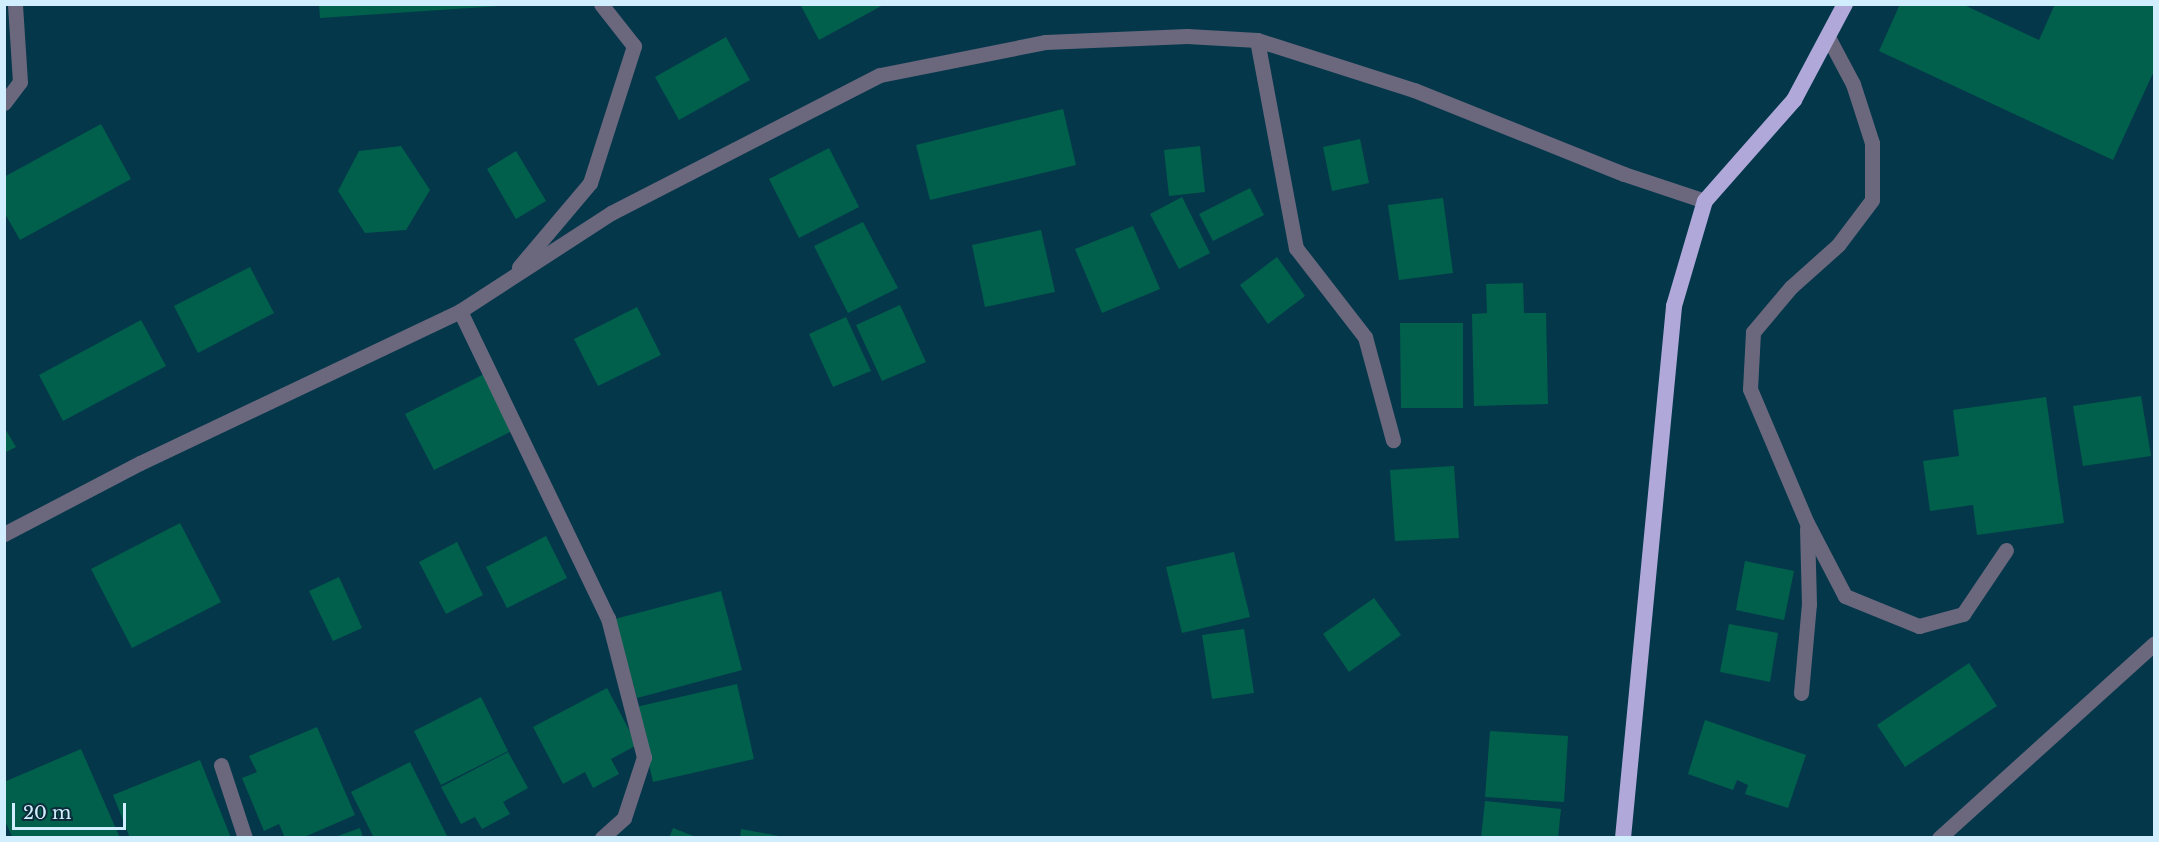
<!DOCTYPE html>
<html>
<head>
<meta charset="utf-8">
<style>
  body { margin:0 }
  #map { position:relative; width:2159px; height:842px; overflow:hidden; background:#05374b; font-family:"Libre Baskerville",serif }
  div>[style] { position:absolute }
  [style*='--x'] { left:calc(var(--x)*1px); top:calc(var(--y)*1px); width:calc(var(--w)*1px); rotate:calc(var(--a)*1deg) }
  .building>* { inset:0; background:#01604b }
  .minor>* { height:15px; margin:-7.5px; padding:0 7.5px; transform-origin:7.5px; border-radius:7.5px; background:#6b687e }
  .trunk>* { height:16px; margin:-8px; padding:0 8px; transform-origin:8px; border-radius:8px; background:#afa8d9 }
  span { translate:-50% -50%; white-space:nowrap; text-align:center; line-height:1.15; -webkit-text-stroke:5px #0c2c3a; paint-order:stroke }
  .frame { position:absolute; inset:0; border:6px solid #d0eefe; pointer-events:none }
  .scale { position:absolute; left:12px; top:803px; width:114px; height:27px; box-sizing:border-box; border:3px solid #d0eefe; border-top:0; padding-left:8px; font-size:18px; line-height:21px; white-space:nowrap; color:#d0eefe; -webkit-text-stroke:4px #0c2c3a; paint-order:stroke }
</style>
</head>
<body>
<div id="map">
  <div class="building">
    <div style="clip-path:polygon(319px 4px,500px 4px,500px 6px,320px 18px)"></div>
    <div style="clip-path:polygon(800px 4px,885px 4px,819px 40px)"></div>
    <div style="clip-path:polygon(1900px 4px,1962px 4px,2039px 40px,2055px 4px,2154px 4px,2154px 71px,2113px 160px,1879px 51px)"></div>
    <div style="clip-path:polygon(726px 37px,750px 80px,679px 120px,655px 77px)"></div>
    <div style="clip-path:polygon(1063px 109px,1076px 165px,930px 200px,916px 145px)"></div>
    <div style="clip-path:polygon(101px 124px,131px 179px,20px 240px,4px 212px,4px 177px)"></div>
    <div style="clip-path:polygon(1360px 139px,1369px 183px,1332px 191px,1323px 147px)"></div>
    <div style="clip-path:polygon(401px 146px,430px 190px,406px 230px,365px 233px,338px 191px,359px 151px)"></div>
    <div style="clip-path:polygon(1200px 146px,1205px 192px,1169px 196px,1164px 150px)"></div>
    <div style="clip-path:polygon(829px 148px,859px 207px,799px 238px,769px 179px)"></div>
    <div style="clip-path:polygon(516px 151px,546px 201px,516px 219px,487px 169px)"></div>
    <div style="clip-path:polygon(1250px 188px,1264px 215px,1213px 241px,1199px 214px)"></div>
    <div style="clip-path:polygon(1182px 197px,1210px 253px,1179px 269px,1150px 214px)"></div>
    <div style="clip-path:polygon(1443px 198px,1453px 273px,1399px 280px,1388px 205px)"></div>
    <div style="clip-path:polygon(863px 222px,898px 288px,848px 313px,814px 246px)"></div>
    <div style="clip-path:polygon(1133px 226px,1160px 289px,1102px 313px,1075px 249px)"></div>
    <div style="clip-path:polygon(1041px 230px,1055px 292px,985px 307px,972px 245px)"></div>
    <div style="clip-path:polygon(1277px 257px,1305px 296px,1268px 324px,1240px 285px)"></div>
    <div style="clip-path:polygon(250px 267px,274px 313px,198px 353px,174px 306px)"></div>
    <div style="clip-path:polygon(1523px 283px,1524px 313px,1546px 313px,1548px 404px,1474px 406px,1472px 314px,1487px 313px,1486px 284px)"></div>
    <div style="clip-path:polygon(900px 305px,926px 362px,882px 381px,856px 325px)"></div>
    <div style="clip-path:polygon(637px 307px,661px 355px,598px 386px,574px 339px)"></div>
    <div style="clip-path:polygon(846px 317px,871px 371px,833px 387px,809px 334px)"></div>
    <div style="clip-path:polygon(141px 320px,166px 366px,63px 421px,39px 375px)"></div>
    <div style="clip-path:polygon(1400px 323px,1463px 323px,1463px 408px,1401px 408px)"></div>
    <div style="clip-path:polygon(484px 374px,512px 431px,434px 470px,405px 414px)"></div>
    <div style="clip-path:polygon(2141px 396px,2151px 456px,2083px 466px,2073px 406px)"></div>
    <div style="clip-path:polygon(2046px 397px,2064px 523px,1977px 535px,1973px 505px,1930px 511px,1923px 461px,1959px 456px,1953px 410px)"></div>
    <div style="clip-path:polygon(4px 427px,16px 447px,4px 453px)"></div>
    <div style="clip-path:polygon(1454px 466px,1459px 538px,1395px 541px,1390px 470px)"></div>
    <div style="clip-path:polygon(180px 523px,221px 602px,132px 648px,91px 569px)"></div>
    <div style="clip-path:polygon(546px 536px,567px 578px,507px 608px,486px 567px)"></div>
    <div style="clip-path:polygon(457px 542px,483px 595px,446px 614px,419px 562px)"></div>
    <div style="clip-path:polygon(1234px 552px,1250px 617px,1182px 633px,1166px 567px)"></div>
    <div style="clip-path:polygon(1745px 561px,1794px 571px,1784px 620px,1736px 610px)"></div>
    <div style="clip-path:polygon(339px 577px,362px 628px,333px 641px,309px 591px)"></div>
    <div style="clip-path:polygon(721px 591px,742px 670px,637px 698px,615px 619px)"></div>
    <div style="clip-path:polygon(1374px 598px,1401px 635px,1349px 672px,1323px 634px)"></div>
    <div style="clip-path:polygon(1729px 624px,1778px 633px,1770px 682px,1720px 672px)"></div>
    <div style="clip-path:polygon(1244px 629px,1254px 693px,1212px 699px,1202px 635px)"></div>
    <div style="clip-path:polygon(1969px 663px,1997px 706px,1905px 767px,1877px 725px)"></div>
    <div style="clip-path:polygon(737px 684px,754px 759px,653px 782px,636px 707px)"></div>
    <div style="clip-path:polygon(607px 688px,637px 745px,611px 759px,619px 774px,593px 788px,585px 772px,563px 784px,533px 727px)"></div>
    <div style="clip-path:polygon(481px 697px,508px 751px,441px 785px,414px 731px)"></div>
    <div style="clip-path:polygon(1705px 720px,1806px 755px,1788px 808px,1745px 794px,1748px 785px,1737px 780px,1733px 790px,1688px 774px)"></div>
    <div style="clip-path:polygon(317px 727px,355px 815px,302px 838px,285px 838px,279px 824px,264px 831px,242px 778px,257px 772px,249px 756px)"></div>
    <div style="clip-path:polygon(1490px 731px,1568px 736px,1564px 802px,1485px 797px)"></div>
    <div style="clip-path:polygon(81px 749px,120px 838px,13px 838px,4px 819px,4px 782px)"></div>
    <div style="clip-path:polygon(508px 752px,528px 788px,503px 802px,510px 814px,482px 829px,475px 817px,461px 824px,441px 787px)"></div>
    <div style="clip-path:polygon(200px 760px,231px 838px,130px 838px,113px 795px)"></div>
    <div style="clip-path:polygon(410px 762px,448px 838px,374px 838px,351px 792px)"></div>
    <div style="clip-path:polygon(1485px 801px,1561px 809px,1558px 838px,1481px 838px)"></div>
    <div style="clip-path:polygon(360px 828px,363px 838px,336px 838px,335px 837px)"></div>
    <div style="clip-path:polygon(673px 828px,696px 837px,696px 838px,669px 838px)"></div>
    <div style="clip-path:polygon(741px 829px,779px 836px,778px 838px,740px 838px)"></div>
  </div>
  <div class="minor">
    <div style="--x:1828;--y:37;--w:53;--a:62"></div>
    <div style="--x:1853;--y:84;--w:62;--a:72.1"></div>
    <div style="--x:1872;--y:143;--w:57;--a:90"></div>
    <div style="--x:1872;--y:200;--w:56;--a:127.1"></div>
    <div style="--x:1838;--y:245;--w:63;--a:138.2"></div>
    <div style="--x:1791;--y:287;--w:59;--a:130.2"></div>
    <div style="--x:1753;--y:332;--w:57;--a:93"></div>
    <div style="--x:1750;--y:389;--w:146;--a:67"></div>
    <div style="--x:1807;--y:523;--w:82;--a:62.5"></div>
    <div style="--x:1845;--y:596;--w:80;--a:22.1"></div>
    <div style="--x:1919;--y:626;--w:46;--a:-15.3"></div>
    <div style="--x:1963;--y:614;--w:77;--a:-56.1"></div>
    <div style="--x:1257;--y:40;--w:212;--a:79.4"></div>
    <div style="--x:1296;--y:248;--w:113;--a:52.2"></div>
    <div style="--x:1365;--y:337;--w:107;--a:74.8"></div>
    <div style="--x:4;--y:103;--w:26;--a:-53"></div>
    <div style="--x:20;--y:82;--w:78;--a:-93.7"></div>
    <div style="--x:519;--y:267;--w:110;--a:-49.8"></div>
    <div style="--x:590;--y:183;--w:144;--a:-72.2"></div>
    <div style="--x:634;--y:46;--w:53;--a:-128.2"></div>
    <div style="--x:460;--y:311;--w:180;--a:-33"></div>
    <div style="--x:611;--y:213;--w:302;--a:-27.2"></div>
    <div style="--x:880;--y:75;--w:168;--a:-11.3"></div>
    <div style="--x:1045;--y:42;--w:142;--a:-2.4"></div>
    <div style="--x:1187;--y:36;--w:70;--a:3.3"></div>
    <div style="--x:1257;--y:40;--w:165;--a:17.7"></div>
    <div style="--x:1414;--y:90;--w:226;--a:21.8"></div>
    <div style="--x:1624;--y:174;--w:85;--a:18.4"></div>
    <div style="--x:4;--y:534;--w:153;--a:-27.6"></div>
    <div style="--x:140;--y:463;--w:354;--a:-25.4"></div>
    <div style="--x:460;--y:311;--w:341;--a:64.3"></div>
    <div style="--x:608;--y:618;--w:144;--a:75.5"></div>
    <div style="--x:644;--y:757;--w:64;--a:108.2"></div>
    <div style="--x:624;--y:818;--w:30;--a:138"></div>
    <div style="--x:1801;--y:693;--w:89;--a:-84.9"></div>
    <div style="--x:1809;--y:604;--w:75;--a:-91.5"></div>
    <div style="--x:221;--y:765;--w:77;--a:71.8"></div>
    <div style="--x:1939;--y:838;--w:290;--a:-42.1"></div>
  </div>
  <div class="trunk">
    <div style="--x:1623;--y:838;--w:534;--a:-84.52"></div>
    <div style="--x:1674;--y:306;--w:109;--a:-73.6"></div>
    <div style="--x:1705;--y:201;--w:135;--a:-48.6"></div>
    <div style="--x:1794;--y:100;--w:109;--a:-62"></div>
  </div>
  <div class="frame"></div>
  <div class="scale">20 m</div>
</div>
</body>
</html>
